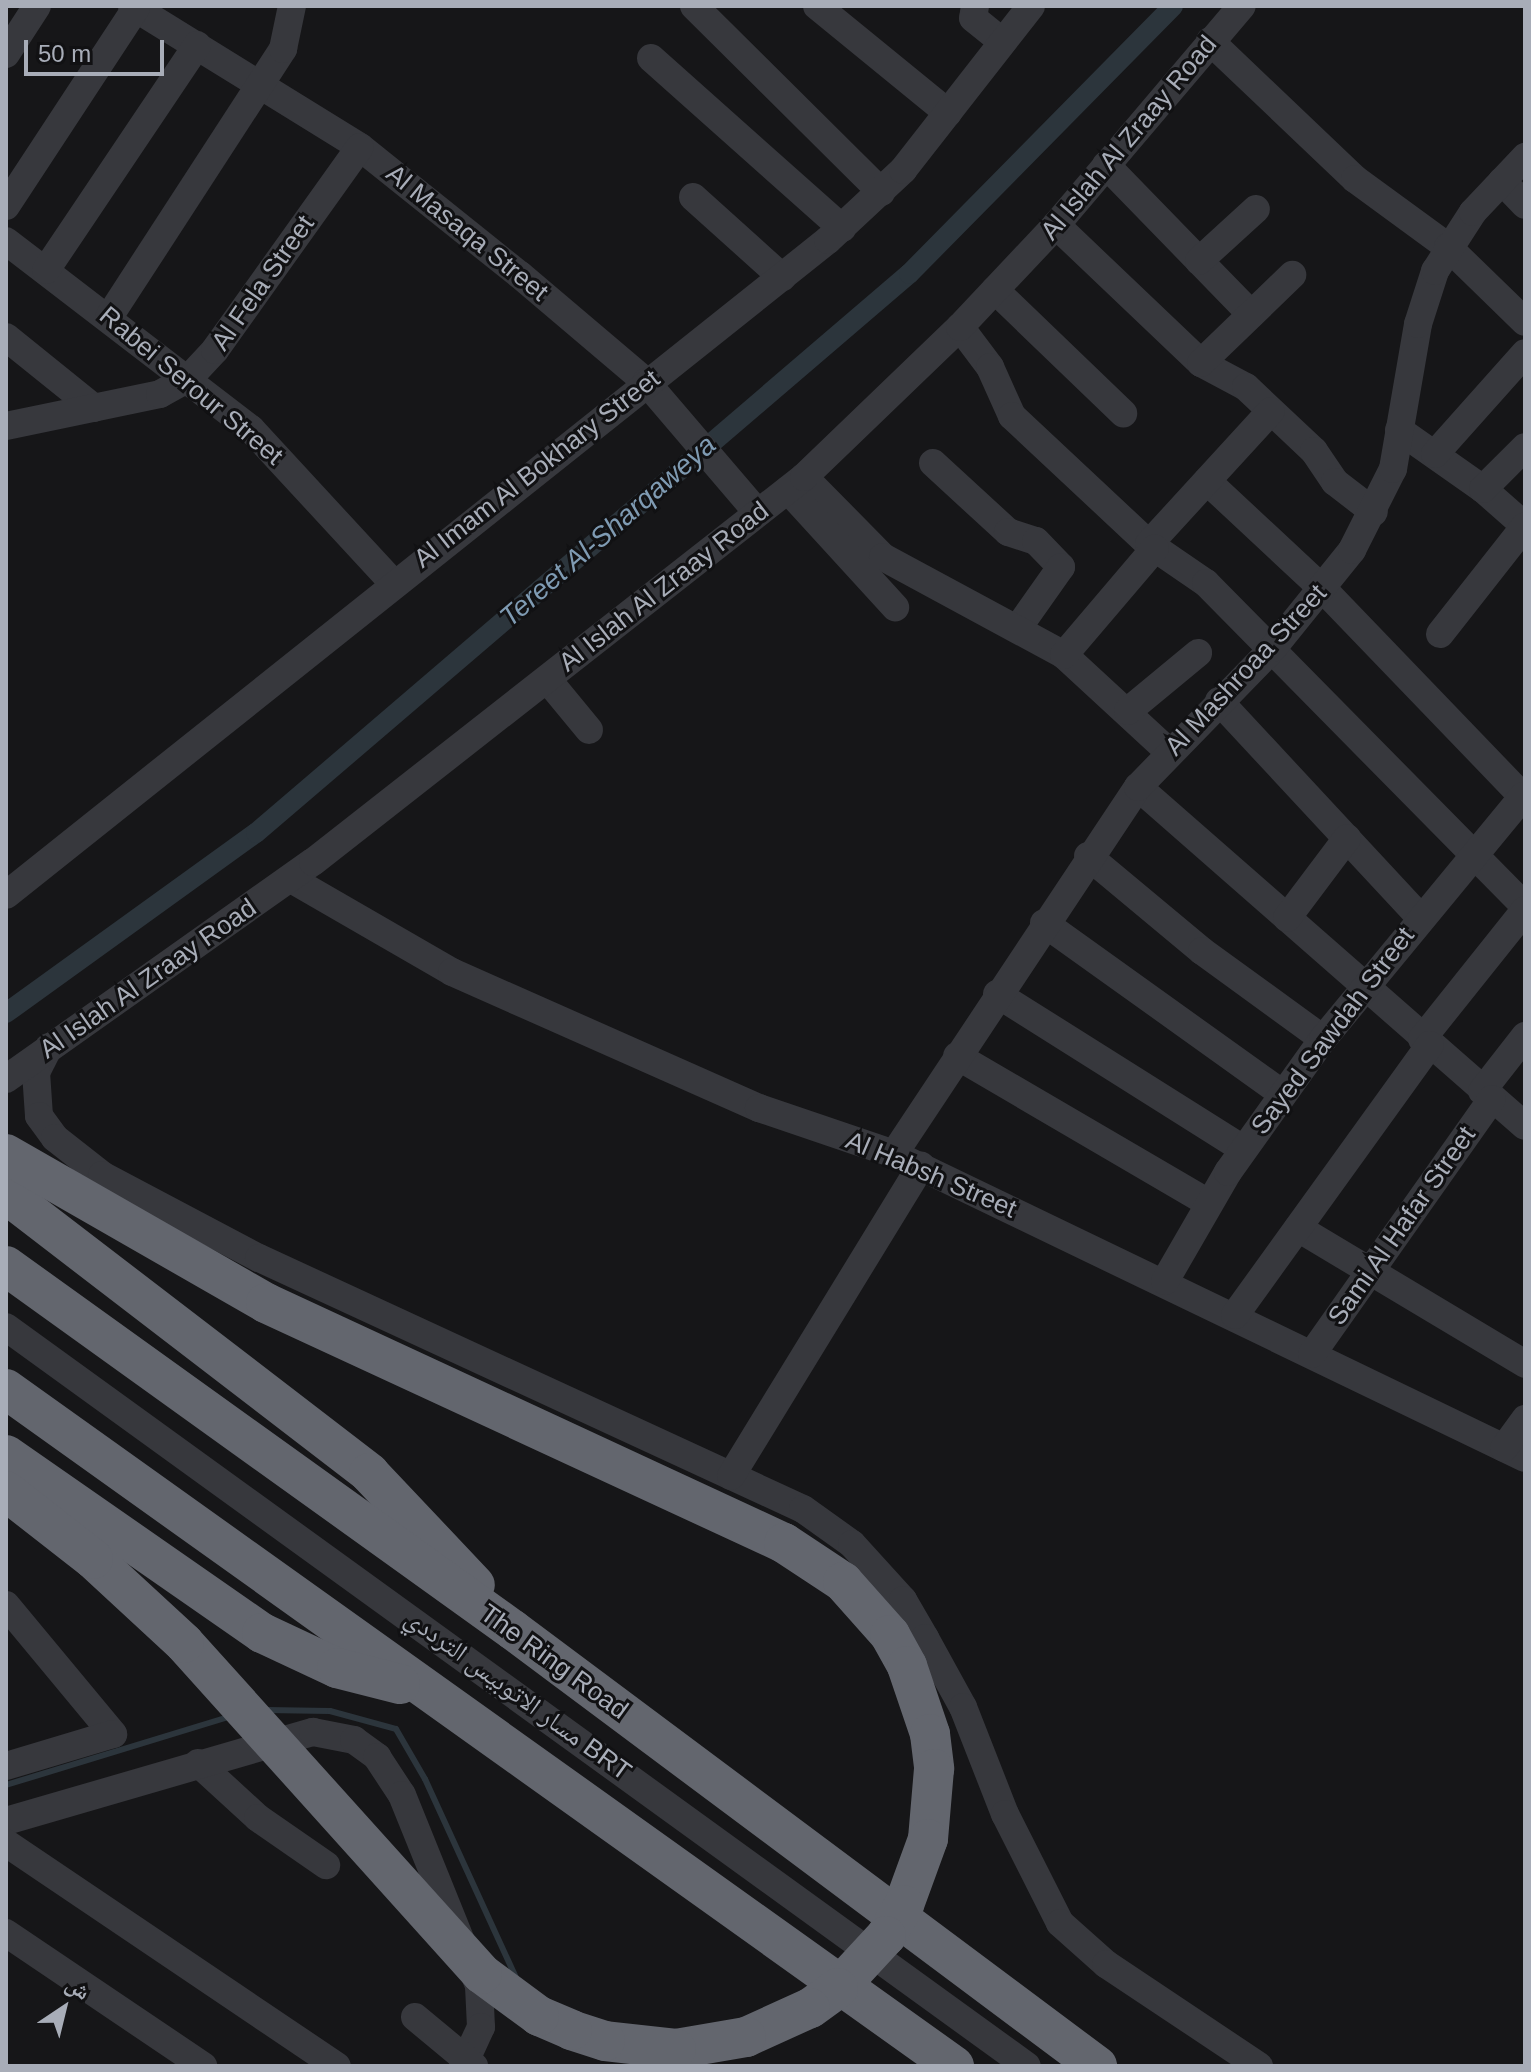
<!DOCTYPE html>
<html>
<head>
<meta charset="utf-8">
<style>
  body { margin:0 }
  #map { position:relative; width:1531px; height:2072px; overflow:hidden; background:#161618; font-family:Arial,"Noto Naskh Arabic",sans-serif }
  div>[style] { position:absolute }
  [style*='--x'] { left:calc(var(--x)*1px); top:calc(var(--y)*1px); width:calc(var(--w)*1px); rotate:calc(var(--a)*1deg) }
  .stream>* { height:6px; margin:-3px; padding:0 3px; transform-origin:3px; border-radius:3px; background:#2c353c }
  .canal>* { height:20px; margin:-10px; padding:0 10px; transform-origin:10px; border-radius:10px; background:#2c353c }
  .minor>* { height:28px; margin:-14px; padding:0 14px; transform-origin:14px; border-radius:14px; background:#37383d }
  .highway>* { height:40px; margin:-20px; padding:0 20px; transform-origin:20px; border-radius:20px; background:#63666e }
  .highway-bridge>* { height:40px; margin:-20px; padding:0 20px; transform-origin:20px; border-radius:20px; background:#63666e }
  span { translate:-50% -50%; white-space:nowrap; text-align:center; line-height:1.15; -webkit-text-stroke:6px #111113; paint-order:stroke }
  .street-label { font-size:26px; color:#a8adb8 }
  .water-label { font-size:28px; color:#7f9bb3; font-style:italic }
  .frame { position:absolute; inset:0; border:8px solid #a8adb8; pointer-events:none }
  .north { position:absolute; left:24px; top:1968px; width:80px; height:80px; -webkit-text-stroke:6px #111113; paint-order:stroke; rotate:35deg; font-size:22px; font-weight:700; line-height:32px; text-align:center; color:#a8adb8 }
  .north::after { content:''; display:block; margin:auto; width:28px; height:36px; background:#a8adb8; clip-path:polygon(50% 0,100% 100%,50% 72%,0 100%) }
  .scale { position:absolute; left:24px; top:40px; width:140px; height:36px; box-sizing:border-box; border:4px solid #a8adb8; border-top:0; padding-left:10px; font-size:24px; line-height:28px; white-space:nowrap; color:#a8adb8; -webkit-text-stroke:6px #111113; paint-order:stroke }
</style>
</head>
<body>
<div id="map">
  <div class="stream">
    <div style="--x:266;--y:1710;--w:64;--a:0.9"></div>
    <div style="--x:330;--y:1711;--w:68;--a:15.3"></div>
    <div style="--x:396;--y:1729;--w:58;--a:59.9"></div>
    <div style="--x:425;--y:1779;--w:219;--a:65.4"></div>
    <div style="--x:6;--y:1785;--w:236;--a:-17"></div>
  </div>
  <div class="canal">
    <div style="--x:6;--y:1013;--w:308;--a:-35.8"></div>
    <div style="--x:256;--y:833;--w:860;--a:-40.57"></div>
    <div style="--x:909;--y:274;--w:376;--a:-45.4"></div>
  </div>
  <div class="minor">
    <div style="--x:132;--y:6;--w:268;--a:31.7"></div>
    <div style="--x:360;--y:147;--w:205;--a:38.7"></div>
    <div style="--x:520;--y:275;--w:165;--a:40.3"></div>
    <div style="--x:646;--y:382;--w:172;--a:49.5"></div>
    <div style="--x:694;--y:6;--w:264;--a:44.8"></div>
    <div style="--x:817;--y:6;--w:169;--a:39.2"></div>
    <div style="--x:975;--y:6;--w:12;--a:99"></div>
    <div style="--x:973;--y:18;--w:38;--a:39"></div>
    <div style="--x:1210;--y:41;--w:200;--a:43.6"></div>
    <div style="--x:1355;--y:179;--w:115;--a:36.2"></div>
    <div style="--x:1448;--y:247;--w:107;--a:44.2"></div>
    <div style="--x:6;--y:54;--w:57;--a:-57.1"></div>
    <div style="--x:651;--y:58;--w:256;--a:41.7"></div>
    <div style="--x:1106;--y:165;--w:208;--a:45.8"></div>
    <div style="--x:1502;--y:181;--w:33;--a:46"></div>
    <div style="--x:693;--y:197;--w:120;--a:42"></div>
    <div style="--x:6;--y:206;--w:237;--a:-56.7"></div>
    <div style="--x:1056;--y:225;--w:200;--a:43.6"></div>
    <div style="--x:1201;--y:363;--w:51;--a:28.1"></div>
    <div style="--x:1246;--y:387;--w:93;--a:43.3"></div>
    <div style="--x:1314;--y:451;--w:37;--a:56"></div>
    <div style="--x:1335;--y:482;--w:49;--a:37.6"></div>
    <div style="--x:6;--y:241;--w:309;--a:37.5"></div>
    <div style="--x:251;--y:429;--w:209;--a:47.3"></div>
    <div style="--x:1199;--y:261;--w:77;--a:-42.4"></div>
    <div style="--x:46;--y:270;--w:271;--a:-56.1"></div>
    <div style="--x:995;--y:290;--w:178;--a:43.9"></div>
    <div style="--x:109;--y:317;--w:320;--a:-57"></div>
    <div style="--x:283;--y:49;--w:44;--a:-78.2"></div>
    <div style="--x:960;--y:327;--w:50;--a:53.1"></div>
    <div style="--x:990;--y:367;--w:54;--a:65.8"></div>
    <div style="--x:1012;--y:416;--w:187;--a:43.1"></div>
    <div style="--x:1149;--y:544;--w:69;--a:34.4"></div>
    <div style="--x:1206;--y:583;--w:454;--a:45.4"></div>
    <div style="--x:6;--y:337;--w:113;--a:38.9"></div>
    <div style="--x:1201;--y:363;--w:127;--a:-44"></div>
    <div style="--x:6;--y:426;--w:157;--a:-11.7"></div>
    <div style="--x:160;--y:394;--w:33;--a:-29"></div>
    <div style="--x:189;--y:378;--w:38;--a:-47"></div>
    <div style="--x:215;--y:350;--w:249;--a:-54.5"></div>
    <div style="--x:1399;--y:430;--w:103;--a:35.1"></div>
    <div style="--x:1483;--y:489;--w:56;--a:41.4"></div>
    <div style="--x:1435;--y:454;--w:135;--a:-48.3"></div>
    <div style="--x:933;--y:463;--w:102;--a:42.6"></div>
    <div style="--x:1008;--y:532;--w:29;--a:18"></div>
    <div style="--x:1036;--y:541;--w:36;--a:46"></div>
    <div style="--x:1061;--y:567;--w:75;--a:125.2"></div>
    <div style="--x:804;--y:477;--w:112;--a:45.4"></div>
    <div style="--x:883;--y:557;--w:206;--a:28.4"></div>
    <div style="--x:1064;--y:655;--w:142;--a:42.7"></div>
    <div style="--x:1207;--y:481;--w:158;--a:43"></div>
    <div style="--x:1323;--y:589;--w:291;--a:46.1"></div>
    <div style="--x:1483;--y:489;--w:59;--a:-45"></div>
    <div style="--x:788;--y:490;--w:159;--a:47.6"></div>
    <div style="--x:1149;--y:544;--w:180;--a:-47.5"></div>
    <div style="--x:1440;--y:634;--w:137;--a:-51.8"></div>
    <div style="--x:1064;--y:655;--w:140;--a:-49.6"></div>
    <div style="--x:547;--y:679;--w:66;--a:50.5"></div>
    <div style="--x:1219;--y:701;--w:296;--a:47.1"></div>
    <div style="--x:1128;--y:711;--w:91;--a:-39.6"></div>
    <div style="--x:1138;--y:787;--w:514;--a:41.22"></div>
    <div style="--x:1088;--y:856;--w:148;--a:39.8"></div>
    <div style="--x:1202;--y:951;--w:150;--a:36"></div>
    <div style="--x:291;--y:879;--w:186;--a:30"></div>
    <div style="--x:452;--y:972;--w:336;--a:23.9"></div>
    <div style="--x:759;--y:1108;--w:143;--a:18.8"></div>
    <div style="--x:894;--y:1154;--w:700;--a:25.72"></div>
    <div style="--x:6;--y:895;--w:1051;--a:-38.55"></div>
    <div style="--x:828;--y:240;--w:103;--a:-43"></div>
    <div style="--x:903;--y:170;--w:208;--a:-52"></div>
    <div style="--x:1287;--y:918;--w:100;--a:-53.1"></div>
    <div style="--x:1044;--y:923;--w:294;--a:35.6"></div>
    <div style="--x:997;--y:994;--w:291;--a:32.2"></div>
    <div style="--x:1422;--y:1039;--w:165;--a:-51.4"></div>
    <div style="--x:49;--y:1047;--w:28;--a:117"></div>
    <div style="--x:36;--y:1072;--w:44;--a:86.1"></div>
    <div style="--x:39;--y:1116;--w:27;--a:54"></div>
    <div style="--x:55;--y:1138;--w:60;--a:38.2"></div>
    <div style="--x:102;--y:1175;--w:178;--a:27.9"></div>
    <div style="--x:259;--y:1258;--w:599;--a:24.77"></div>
    <div style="--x:803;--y:1509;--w:60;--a:35.5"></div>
    <div style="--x:852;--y:1544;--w:76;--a:47.7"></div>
    <div style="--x:903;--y:1600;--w:44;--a:59.9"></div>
    <div style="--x:925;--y:1638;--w:79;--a:61.2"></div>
    <div style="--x:963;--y:1707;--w:115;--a:68.6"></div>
    <div style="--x:1005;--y:1814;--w:122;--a:63.2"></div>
    <div style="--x:1060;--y:1923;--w:62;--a:41.7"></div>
    <div style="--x:1106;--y:1964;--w:184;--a:33.7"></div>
    <div style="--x:957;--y:1056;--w:292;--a:30.3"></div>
    <div style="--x:6;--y:1079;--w:376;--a:-35.3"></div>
    <div style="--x:313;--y:862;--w:624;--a:-38.1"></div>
    <div style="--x:804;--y:477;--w:216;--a:-43.9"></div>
    <div style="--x:960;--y:327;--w:140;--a:-46.7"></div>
    <div style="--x:1056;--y:225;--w:287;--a:-49.7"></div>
    <div style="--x:1482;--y:1091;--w:70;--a:-52"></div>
    <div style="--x:894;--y:1154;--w:441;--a:-56.4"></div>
    <div style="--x:1138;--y:787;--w:194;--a:-45.8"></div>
    <div style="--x:1273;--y:648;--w:126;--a:-51.1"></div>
    <div style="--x:1352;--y:550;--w:91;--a:-63.2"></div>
    <div style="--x:1393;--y:469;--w:147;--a:-80.2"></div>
    <div style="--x:1418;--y:324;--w:56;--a:-72.2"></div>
    <div style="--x:1435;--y:271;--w:70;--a:-57.2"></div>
    <div style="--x:1473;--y:212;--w:76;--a:-46.6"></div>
    <div style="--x:1298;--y:1228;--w:265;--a:30.9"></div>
    <div style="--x:1165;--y:1281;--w:126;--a:-60"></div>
    <div style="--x:1228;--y:1172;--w:163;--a:-54.5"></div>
    <div style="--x:1323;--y:1039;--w:315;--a:-50.5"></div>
    <div style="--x:1235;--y:1315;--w:333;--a:-54.2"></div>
    <div style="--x:6;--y:1327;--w:1260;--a:35.9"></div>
    <div style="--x:1312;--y:1354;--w:312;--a:-54.8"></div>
    <div style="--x:1504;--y:1448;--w:36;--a:-54"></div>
    <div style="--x:731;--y:1476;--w:364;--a:-58.5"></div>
    <div style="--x:6;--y:1605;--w:168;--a:50.3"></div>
    <div style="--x:113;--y:1734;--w:112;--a:163.3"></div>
    <div style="--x:198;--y:1763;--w:81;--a:42.5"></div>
    <div style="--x:258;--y:1818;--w:83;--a:34.7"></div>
    <div style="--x:6;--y:1821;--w:320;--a:-16.2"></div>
    <div style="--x:313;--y:1732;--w:42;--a:11"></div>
    <div style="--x:354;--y:1740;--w:29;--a:36"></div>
    <div style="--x:377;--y:1757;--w:45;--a:56.7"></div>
    <div style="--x:402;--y:1795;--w:206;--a:68"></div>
    <div style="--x:479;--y:1986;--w:41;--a:87.2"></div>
    <div style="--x:481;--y:2027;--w:43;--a:114.8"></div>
    <div style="--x:6;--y:1843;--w:399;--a:34"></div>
    <div style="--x:6;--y:1933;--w:238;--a:34"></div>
    <div style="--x:415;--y:2017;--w:77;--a:39.7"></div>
  </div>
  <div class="highway">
    <div style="--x:6;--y:1194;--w:458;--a:37.5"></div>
    <div style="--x:369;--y:1473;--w:154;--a:46.6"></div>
    <div style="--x:6;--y:1266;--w:624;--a:35.68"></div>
    <div style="--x:513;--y:1630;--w:729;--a:36.74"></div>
    <div style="--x:6;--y:1389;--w:1165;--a:35.53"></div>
    <div style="--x:6;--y:1455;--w:312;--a:34.8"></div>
    <div style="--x:262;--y:1633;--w:83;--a:25"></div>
    <div style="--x:337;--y:1668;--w:65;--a:14.3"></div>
  </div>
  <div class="highway-bridge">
    <div style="--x:6;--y:1154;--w:300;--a:29.8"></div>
    <div style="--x:266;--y:1303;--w:571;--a:24.86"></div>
    <div style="--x:784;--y:1543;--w:71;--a:33.5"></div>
    <div style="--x:843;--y:1582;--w:71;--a:48.4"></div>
    <div style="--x:890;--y:1635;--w:35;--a:61"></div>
    <div style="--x:907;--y:1666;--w:72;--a:71.3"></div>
    <div style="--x:930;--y:1734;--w:35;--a:83"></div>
    <div style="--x:934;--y:1769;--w:70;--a:94.9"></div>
    <div style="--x:928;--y:1839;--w:70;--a:110"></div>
    <div style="--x:904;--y:1905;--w:36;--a:120"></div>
    <div style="--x:886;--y:1936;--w:71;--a:132.7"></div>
    <div style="--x:838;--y:1988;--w:34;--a:144"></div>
    <div style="--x:810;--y:2008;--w:70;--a:155.6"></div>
    <div style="--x:746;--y:2037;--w:71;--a:170.3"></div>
    <div style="--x:676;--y:2049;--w:71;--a:-173.6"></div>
    <div style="--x:605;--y:2041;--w:35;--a:-162"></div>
    <div style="--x:572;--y:2030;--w:36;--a:-157"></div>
    <div style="--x:539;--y:2016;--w:71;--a:-143.6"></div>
    <div style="--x:482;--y:1974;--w:445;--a:-132"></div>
    <div style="--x:184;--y:1643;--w:124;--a:-137.3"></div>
    <div style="--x:93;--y:1559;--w:110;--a:-142"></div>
  </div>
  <div class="street-label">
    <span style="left:1129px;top:138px;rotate:-50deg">Al Islah Al Zraay Road</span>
    <span style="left:467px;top:233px;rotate:39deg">Al Masaqa Street</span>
    <span style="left:263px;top:283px;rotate:-55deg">Al Fela Street</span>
    <span style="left:191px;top:386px;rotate:40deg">Rabei Serour Street</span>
    <span style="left:537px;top:469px;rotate:-38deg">Al Imam Al Bokhary Street</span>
    <span style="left:664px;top:587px;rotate:-38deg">Al Islah Al Zraay Road</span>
    <span style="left:1246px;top:670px;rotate:-47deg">Al Mashroaa Street</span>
    <span style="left:148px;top:979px;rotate:-35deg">Al Islah Al Zraay Road</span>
    <span style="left:1333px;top:1031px;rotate:-53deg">Sayed Sawdah Street</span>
    <span style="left:931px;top:1175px;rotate:23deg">Al Habsh Street</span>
    <span style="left:1402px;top:1226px;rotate:-55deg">Sami Al Hafar Street</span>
    <span style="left:554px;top:1662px;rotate:36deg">The Ring Road</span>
    <span style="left:518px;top:1695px;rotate:36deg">مسار الاتوبيس الترددي BRT</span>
  </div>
  <div class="water-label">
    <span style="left:608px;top:531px;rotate:-41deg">Tereet Al-Sharqaweya</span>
  </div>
  <div class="frame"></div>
  <div class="north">ش</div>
  <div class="scale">50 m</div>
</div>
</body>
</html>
